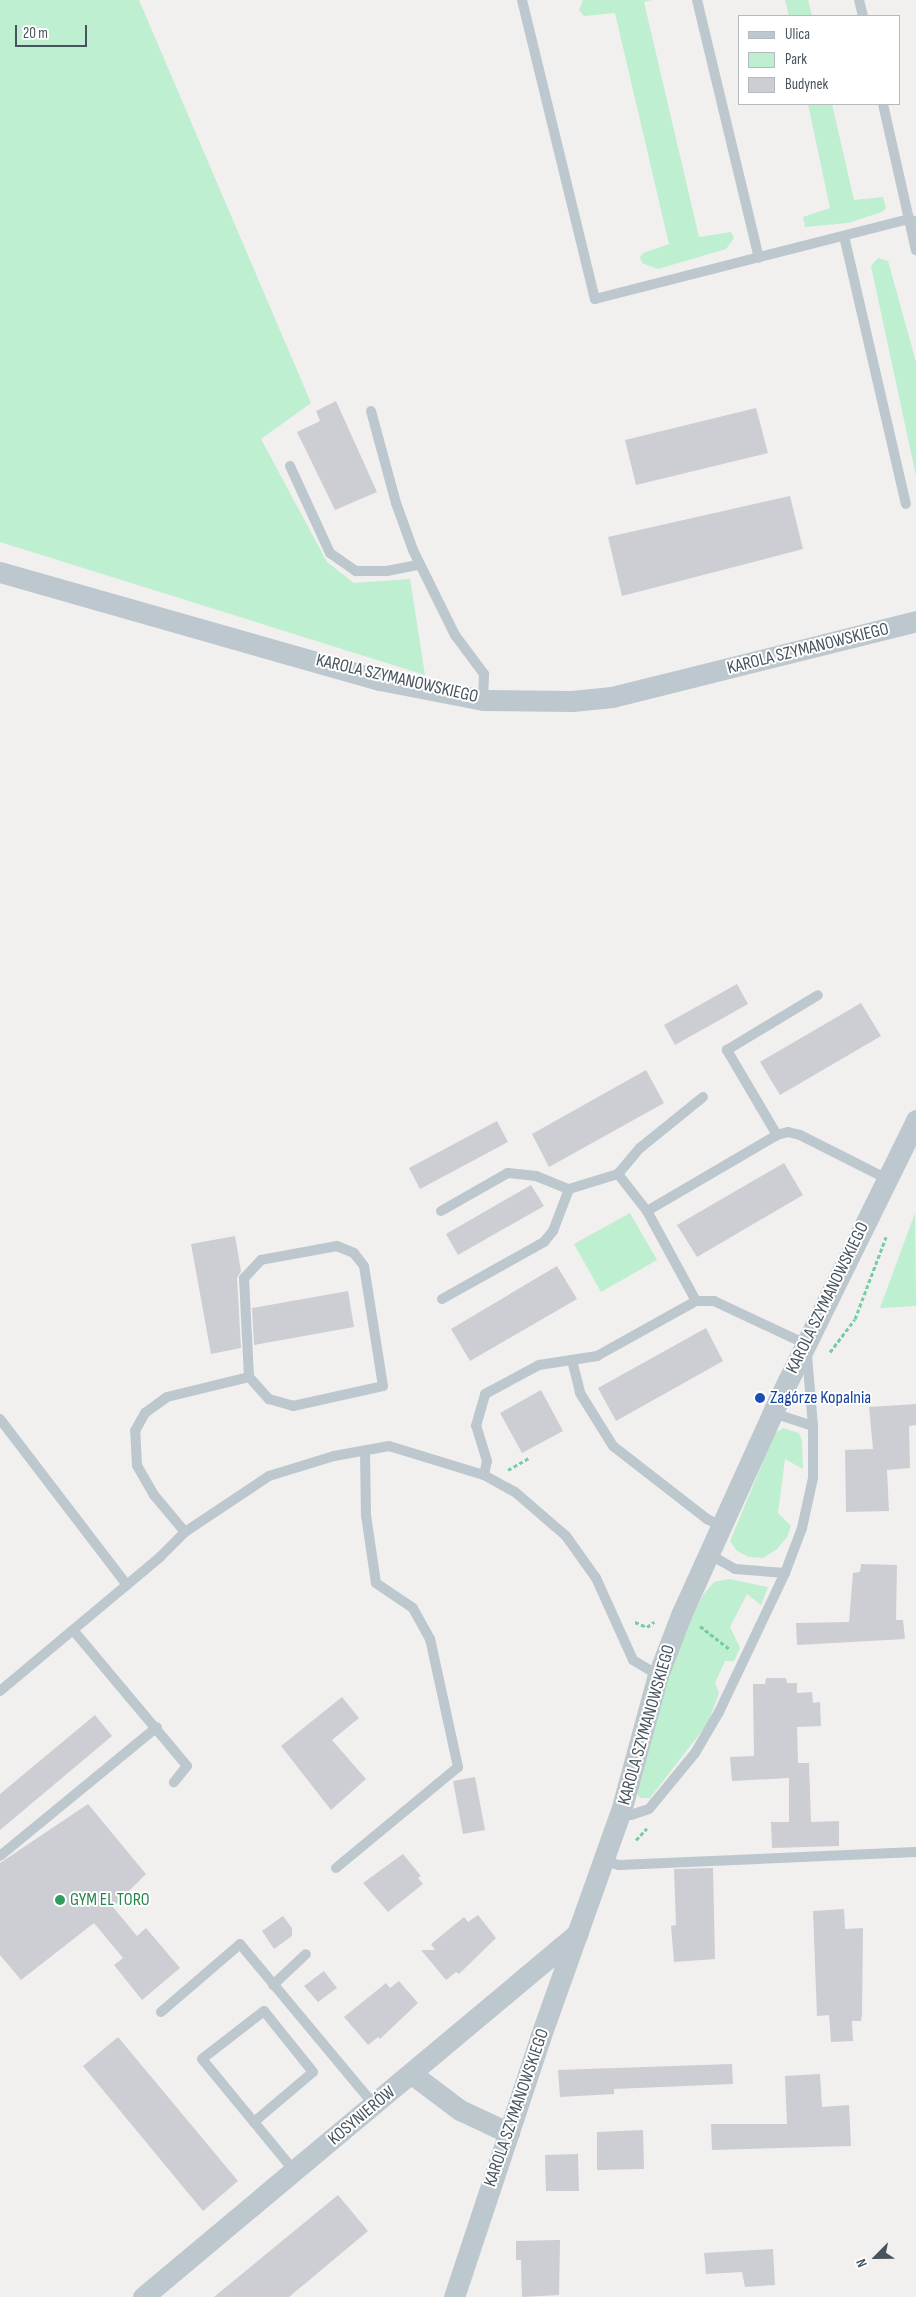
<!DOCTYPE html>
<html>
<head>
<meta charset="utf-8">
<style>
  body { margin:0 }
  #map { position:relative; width:916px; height:2297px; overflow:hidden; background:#f2efef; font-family:"Sofia Sans Condensed",sans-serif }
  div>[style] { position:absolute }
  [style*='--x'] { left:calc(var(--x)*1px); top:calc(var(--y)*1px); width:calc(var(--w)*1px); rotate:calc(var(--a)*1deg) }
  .green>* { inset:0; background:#bdefd0 }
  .building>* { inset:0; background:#ccced4 }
  .path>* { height:3px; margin-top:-1.5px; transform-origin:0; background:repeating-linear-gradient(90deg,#75cea1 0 4px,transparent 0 6.5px) }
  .service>* { height:10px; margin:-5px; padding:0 5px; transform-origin:5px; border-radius:5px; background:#bdc7ce }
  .minor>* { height:21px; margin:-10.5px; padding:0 10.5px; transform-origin:10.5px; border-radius:10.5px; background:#bdc7ce }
  .dots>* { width:14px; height:14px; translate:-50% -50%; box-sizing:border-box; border:2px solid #fff; border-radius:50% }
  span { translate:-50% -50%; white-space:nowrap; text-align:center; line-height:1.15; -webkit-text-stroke:4px #fff; paint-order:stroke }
  .street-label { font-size:18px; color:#47535d }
  .transit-label { font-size:18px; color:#164399 }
  .left { translate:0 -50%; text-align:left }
  .leisure-label { font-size:18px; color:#27864d }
  .legend { position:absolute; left:738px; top:15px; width:162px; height:90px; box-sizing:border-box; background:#fff; border:1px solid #b5babe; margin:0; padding:6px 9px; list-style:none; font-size:15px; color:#47535d }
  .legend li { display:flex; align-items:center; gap:10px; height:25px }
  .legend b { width:25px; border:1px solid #b5babe }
  .north { position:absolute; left:851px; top:2232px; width:50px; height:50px; -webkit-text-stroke:4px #fff; paint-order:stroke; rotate:247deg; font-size:14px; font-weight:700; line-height:20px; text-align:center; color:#47535d }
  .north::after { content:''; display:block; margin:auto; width:18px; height:22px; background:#47535d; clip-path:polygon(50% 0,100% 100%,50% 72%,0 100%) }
  .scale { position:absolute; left:15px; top:25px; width:72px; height:22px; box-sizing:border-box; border:2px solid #47535d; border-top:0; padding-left:6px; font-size:15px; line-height:18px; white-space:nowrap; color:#47535d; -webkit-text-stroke:4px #fff; paint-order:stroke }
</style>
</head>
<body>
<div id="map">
  <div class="green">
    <div style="clip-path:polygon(0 0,139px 0,311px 403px,261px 439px,327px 562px,354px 583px,410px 579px,425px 675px,0 542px)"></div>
    <div style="clip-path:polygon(583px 0,652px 0,644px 2px,699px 237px,731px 232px,734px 238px,726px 249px,658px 269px,642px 263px,640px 257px,643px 253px,669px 244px,615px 13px,584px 16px,579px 10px)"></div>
    <div style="clip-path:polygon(785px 0,808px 0,812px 16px,789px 16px)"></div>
    <div style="clip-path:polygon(808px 104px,832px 104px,854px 200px,883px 197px,886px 208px,882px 212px,848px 223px,805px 227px,803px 217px,830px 208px)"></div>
    <div style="clip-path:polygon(878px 258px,888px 261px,916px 362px,916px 476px,871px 266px)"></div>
    <div style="clip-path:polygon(630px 1213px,657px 1260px,601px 1292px,574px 1244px)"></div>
    <div style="clip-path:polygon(915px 1213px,916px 1306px,880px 1308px)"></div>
    <div style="clip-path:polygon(783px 1428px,799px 1433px,802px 1441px,803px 1469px,785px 1459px,778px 1513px,791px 1526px,787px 1537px,777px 1549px,763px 1558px,749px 1557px,737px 1551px,730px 1541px,775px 1433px)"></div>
    <div style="clip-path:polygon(729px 1579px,768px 1587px,761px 1605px,747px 1594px,730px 1627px,740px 1648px,734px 1661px,725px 1661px,715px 1683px,719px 1693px,708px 1723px,650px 1798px,640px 1798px,635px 1790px,670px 1673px,691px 1619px,703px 1595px,714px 1582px)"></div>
  </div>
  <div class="building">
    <div style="clip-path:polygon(336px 401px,377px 492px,335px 510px,297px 432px,320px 421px,316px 411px)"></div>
    <div style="clip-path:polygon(756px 408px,768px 453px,636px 485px,625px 440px)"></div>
    <div style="clip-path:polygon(790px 496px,803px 549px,622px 596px,608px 537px)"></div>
    <div style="clip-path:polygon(737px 984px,748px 1004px,675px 1045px,664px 1025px)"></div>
    <div style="clip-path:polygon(861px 1003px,881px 1036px,780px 1095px,760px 1062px)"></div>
    <div style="clip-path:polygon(646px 1070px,664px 1103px,549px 1167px,532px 1134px)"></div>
    <div style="clip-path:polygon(497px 1121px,508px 1142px,420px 1189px,409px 1168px)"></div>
    <div style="clip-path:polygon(784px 1163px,803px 1195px,697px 1257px,677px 1225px)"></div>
    <div style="clip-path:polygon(531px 1185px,544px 1206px,458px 1255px,446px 1234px)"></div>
    <div style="clip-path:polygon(235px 1236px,241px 1271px,237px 1278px,241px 1348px,211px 1354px,191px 1244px)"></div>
    <div style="clip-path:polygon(557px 1266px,577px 1299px,470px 1361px,451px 1329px)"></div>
    <div style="clip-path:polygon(348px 1291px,354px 1327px,254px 1345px,252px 1308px)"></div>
    <div style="clip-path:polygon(706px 1328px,723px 1361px,616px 1421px,598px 1388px)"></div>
    <div style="clip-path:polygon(541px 1390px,563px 1431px,522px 1453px,500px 1413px)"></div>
    <div style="clip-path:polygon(916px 1404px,916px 1425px,909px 1426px,910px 1468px,887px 1470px,889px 1511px,846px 1512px,845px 1450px,873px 1449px,869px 1407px)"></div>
    <div style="clip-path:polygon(861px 1564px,897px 1565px,896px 1620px,903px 1620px,905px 1639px,797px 1645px,796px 1623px,849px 1622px,853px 1573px,860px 1572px)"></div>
    <div style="clip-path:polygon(766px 1678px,786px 1678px,787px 1683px,797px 1683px,797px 1693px,812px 1692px,813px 1703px,820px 1702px,821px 1726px,797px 1727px,798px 1763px,809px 1763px,811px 1822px,839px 1821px,839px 1846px,772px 1848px,771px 1822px,789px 1822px,789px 1778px,732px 1781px,730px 1757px,754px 1756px,753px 1684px,765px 1684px)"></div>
    <div style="clip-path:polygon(342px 1697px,359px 1718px,332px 1740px,366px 1779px,331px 1810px,281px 1746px)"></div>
    <div style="clip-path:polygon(95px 1715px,112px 1736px,0 1830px,0 1794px)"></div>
    <div style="clip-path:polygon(475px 1777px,485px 1830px,463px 1834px,453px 1781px)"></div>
    <div style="clip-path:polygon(88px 1804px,146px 1874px,113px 1907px,137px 1936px,146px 1928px,180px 1968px,142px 2000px,114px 1965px,123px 1958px,94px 1923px,21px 1980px,0 1955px,0 1863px)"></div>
    <div style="clip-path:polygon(403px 1854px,421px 1876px,418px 1878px,423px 1884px,388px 1912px,363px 1883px)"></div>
    <div style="clip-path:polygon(713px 1868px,715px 1959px,674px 1962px,671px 1926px,676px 1925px,674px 1869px)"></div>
    <div style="clip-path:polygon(844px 1909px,845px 1929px,863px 1928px,862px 2014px,861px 2021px,852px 2021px,853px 2041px,831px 2042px,829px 2015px,817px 2016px,813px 1911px)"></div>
    <div style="clip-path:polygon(478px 1915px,496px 1938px,459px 1974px,456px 1972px,446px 1980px,421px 1950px,435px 1950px,431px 1944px,464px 1917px,468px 1922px)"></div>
    <div style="clip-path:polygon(283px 1916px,292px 1928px,292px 1936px,274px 1949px,262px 1931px)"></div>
    <div style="clip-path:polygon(324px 1971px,337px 1988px,318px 2002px,304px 1986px)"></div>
    <div style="clip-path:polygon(399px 1981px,418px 2003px,380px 2039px,378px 2037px,368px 2045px,344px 2017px,386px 1983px,390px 1988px)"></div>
    <div style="clip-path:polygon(118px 2037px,238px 2181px,203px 2211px,83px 2066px)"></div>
    <div style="clip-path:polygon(732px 2064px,733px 2084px,614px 2089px,614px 2094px,560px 2097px,558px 2070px)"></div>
    <div style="clip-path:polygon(820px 2074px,822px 2107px,849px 2105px,851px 2146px,712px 2150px,711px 2124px,787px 2124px,785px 2076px)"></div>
    <div style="clip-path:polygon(643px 2130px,644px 2169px,597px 2170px,597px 2132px)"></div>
    <div style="clip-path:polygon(578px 2154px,579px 2191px,546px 2191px,545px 2155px)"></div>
    <div style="clip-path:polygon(338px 2195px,368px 2231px,289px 2297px,214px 2297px)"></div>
    <div style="clip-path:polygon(560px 2240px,559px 2295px,522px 2297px,521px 2260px,516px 2260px,516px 2241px)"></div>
    <div style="clip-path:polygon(773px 2249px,775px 2285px,745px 2287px,742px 2272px,706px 2274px,704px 2253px)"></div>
  </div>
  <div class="path">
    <div style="--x:830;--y:1352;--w:41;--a:-52.9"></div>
    <div style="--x:855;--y:1319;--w:88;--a:-69.3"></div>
    <div style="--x:508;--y:1470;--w:24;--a:-30"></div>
    <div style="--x:635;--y:1622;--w:13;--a:23"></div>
    <div style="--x:647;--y:1627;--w:9;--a:-36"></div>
    <div style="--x:700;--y:1626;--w:39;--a:38"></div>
    <div style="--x:636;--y:1840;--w:16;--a:-47"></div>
  </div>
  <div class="service">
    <div style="--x:522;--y:0;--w:308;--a:76.3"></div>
    <div style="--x:595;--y:299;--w:324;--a:-14.3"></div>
    <div style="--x:909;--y:219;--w:8;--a:23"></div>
    <div style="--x:697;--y:0;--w:265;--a:76.5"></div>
    <div style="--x:859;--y:0;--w:16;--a:76"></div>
    <div style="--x:883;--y:104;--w:150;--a:77.3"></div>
    <div style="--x:844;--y:236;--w:275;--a:77"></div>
    <div style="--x:371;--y:411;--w:95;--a:74.8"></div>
    <div style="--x:396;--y:503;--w:50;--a:70.1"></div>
    <div style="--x:413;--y:550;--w:95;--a:63.7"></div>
    <div style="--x:455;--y:635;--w:49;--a:53.4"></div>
    <div style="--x:484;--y:674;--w:26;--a:92"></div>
    <div style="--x:290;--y:466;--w:96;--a:65.3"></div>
    <div style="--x:330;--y:553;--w:32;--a:35"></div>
    <div style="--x:356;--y:571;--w:31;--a:0"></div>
    <div style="--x:387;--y:571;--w:33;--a:-11"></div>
    <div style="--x:777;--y:1135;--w:11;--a:-15"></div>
    <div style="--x:788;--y:1132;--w:12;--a:14"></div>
    <div style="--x:800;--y:1135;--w:95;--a:26.8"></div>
    <div style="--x:618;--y:1174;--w:34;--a:-50"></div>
    <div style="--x:640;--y:1148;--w:81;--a:-39"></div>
    <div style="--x:441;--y:1211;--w:77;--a:-29.6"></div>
    <div style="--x:508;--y:1173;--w:28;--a:6"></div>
    <div style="--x:536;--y:1176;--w:35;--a:22"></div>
    <div style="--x:647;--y:1211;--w:151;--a:-30.3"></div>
    <div style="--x:777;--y:1135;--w:99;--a:-120.5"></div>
    <div style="--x:727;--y:1050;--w:106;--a:-31.1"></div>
    <div style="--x:442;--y:1299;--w:117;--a:-29.2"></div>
    <div style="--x:544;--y:1242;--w:14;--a:-51"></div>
    <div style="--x:553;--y:1231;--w:45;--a:-69.1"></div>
    <div style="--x:569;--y:1189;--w:51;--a:-17"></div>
    <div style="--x:618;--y:1174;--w:47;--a:51.9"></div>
    <div style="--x:647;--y:1211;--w:102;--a:61.4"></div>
    <div style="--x:696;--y:1301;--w:18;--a:0"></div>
    <div style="--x:714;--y:1301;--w:102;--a:25.1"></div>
    <div style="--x:806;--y:1344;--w:82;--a:85.1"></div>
    <div style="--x:813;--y:1426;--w:52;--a:90"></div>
    <div style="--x:813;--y:1478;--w:51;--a:102.4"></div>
    <div style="--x:802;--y:1528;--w:48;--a:110.7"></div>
    <div style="--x:785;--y:1573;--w:154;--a:115.4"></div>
    <div style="--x:719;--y:1712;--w:48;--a:120.3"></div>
    <div style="--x:695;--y:1753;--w:72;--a:129.4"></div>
    <div style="--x:649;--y:1809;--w:19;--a:162"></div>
    <div style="--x:631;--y:1815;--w:11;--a:-158"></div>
    <div style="--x:572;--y:1360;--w:34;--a:76"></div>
    <div style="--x:580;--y:1393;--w:62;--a:58.1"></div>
    <div style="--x:613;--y:1446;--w:119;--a:37.8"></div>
    <div style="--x:707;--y:1519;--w:16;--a:27"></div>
    <div style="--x:773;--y:1413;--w:42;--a:18"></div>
    <div style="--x:0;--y:1419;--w:209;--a:52.6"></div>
    <div style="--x:484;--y:1475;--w:14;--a:-78"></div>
    <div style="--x:487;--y:1461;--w:37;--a:-107"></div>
    <div style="--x:476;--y:1426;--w:33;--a:-74"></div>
    <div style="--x:485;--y:1394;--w:61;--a:-28.2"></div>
    <div style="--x:539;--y:1365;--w:59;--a:-8.8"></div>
    <div style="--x:597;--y:1356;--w:113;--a:-29.1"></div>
    <div style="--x:185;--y:1532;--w:48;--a:-130"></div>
    <div style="--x:154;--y:1495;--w:34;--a:-120"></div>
    <div style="--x:137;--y:1465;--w:34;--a:-93"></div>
    <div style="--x:135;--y:1431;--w:21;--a:-61"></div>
    <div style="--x:145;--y:1413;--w:27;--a:-36"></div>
    <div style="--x:167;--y:1397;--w:84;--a:-13.7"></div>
    <div style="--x:249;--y:1377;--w:30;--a:48"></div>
    <div style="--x:269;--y:1399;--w:25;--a:16"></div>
    <div style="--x:293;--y:1406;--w:92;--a:-12.5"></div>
    <div style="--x:383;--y:1386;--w:121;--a:-99"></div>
    <div style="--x:364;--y:1266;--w:16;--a:-128"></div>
    <div style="--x:354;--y:1253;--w:18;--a:-158"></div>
    <div style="--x:337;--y:1246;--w:77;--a:169.6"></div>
    <div style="--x:261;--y:1260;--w:25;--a:133"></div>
    <div style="--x:244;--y:1278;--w:99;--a:87.1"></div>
    <div style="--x:709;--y:1554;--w:30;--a:30"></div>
    <div style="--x:735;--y:1569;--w:50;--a:4.6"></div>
    <div style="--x:73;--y:1630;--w:177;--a:50"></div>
    <div style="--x:187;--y:1766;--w:21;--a:129"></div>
    <div style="--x:0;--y:1691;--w:209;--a:-39.9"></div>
    <div style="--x:160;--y:1557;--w:35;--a:-45"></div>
    <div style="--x:185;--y:1532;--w:101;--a:-33.7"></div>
    <div style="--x:269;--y:1476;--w:68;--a:-17.1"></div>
    <div style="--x:334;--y:1456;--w:56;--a:-10.3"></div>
    <div style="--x:389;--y:1446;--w:99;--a:17"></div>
    <div style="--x:484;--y:1475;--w:35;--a:29"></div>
    <div style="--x:515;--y:1492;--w:67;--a:40.8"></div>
    <div style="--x:566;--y:1536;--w:52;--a:54.5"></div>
    <div style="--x:596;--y:1578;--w:90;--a:65.7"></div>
    <div style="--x:633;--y:1660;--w:29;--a:31"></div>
    <div style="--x:0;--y:1856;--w:203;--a:-39.4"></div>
    <div style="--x:603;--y:1861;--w:16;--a:14"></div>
    <div style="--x:619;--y:1865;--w:297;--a:-2.5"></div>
    <div style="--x:336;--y:1868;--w:158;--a:-39.6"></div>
    <div style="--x:458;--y:1767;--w:131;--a:-102.3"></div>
    <div style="--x:430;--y:1639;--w:35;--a:-119"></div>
    <div style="--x:413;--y:1608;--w:45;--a:-146"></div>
    <div style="--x:376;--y:1583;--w:69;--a:-98.4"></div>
    <div style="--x:366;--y:1515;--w:64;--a:-90.9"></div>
    <div style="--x:273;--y:1985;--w:45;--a:-43.2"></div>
    <div style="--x:161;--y:2012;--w:104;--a:-40.7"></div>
    <div style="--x:240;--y:1944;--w:209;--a:50.2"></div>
    <div style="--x:254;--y:2122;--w:77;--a:-40.3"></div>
    <div style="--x:313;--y:2072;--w:78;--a:-128.8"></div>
    <div style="--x:264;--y:2011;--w:78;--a:142.3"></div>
    <div style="--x:202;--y:2059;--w:82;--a:50.5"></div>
    <div style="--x:254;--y:2122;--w:65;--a:50.6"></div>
  </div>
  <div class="minor">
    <div style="--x:0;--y:572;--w:395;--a:15.9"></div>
    <div style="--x:380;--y:680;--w:105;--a:11"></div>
    <div style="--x:483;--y:700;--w:89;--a:0.6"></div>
    <div style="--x:572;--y:701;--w:40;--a:-5.7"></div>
    <div style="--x:612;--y:697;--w:313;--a:-14"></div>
    <div style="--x:412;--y:2074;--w:60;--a:36.9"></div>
    <div style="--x:460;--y:2110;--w:54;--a:25.1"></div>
    <div style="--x:143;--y:2297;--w:567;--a:-39.92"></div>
    <div style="--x:454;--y:2297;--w:273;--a:-71.6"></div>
    <div style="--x:540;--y:2038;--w:241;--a:-70.4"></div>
    <div style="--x:621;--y:1811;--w:141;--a:-74.8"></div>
    <div style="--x:658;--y:1675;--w:64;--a:-69"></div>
    <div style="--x:681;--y:1615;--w:237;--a:-65.6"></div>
    <div style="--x:779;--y:1399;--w:311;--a:-63.8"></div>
  </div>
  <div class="dots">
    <div style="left:760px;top:1398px;background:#1a4fb4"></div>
    <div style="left:60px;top:1900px;background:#2e9e5b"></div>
  </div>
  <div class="street-label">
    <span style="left:808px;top:649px;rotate:-14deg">KAROLA SZYMANOWSKIEGO</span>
    <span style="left:397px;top:679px;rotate:13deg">KAROLA SZYMANOWSKIEGO</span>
    <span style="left:828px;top:1298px;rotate:-64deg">KAROLA SZYMANOWSKIEGO</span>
    <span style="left:647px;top:1725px;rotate:-74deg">KAROLA SZYMANOWSKIEGO</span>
    <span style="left:517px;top:2108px;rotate:-71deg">KAROLA SZYMANOWSKIEGO</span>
    <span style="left:362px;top:2116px;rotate:-40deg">KOSYNIERÓW</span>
  </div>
  <div class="transit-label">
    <span class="left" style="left:770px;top:1398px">Zagórze Kopalnia</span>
  </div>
  <div class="leisure-label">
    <span class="left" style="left:70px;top:1900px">GYM EL TORO</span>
  </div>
  <ul class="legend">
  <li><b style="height:6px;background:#bdc7ce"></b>Ulica</li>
  <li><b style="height:14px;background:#bdefd0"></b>Park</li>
  <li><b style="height:14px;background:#ccced4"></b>Budynek</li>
  </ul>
  <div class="north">N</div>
  <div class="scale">20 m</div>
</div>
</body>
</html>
